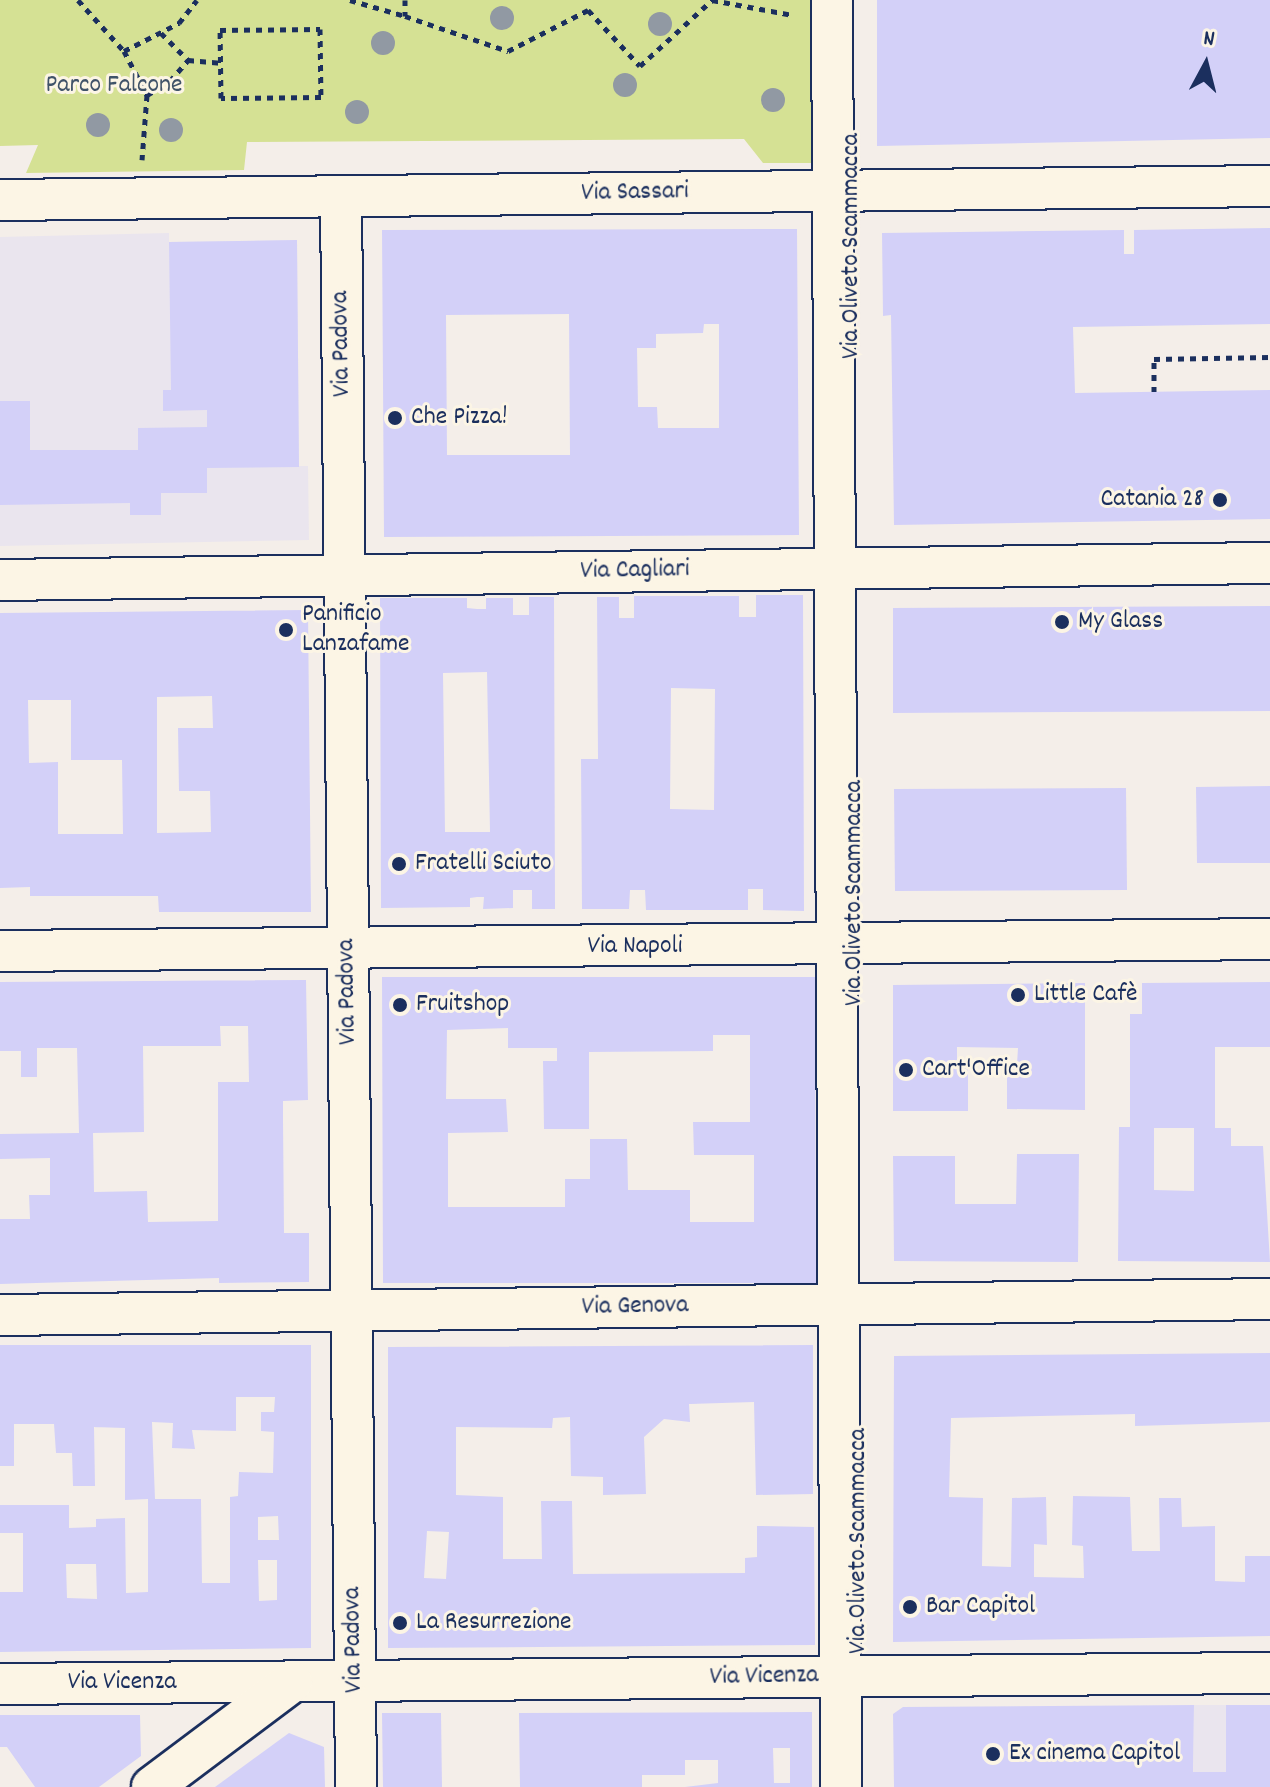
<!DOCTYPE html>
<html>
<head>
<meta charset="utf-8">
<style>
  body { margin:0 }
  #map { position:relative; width:1270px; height:1787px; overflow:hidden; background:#f4eee9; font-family:Dekko,sans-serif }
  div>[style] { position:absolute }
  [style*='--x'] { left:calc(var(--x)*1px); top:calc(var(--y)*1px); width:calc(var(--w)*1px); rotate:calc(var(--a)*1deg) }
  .built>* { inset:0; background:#eae5ee }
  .green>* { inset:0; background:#d5e194 }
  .building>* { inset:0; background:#d3d0f8 }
  .path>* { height:5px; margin-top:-2.5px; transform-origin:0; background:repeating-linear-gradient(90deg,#1b2f5e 0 6px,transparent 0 12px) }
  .roads { filter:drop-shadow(2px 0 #1b2f5e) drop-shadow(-2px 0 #1b2f5e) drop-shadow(0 2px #1b2f5e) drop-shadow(0 -2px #1b2f5e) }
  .minor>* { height:40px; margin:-20px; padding:0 20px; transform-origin:20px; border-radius:20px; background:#fcf5e5 }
  .trees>* { width:24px; height:24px; margin:-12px; border-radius:50%; background:#9199a3 }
  .dots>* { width:22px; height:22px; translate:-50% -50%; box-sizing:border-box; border:4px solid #fcf5e5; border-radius:50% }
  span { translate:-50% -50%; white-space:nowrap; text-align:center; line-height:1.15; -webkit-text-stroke:6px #fcf5e5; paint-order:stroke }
  .park-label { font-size:26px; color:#405369 }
  .street-label { font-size:26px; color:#1b2f5e }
  .poi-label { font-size:26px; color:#1b2f5e }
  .left { translate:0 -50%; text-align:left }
  .right { translate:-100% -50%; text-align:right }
  .north { position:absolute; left:1166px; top:24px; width:80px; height:80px; -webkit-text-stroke:6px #fcf5e5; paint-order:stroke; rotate:7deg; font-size:22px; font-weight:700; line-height:32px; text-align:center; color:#1b2f5e }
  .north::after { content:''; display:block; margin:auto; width:28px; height:36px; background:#1b2f5e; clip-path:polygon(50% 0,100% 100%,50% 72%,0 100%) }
</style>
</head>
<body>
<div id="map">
  <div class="built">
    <div style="clip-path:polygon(169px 233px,169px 242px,297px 240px,299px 466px,308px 466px,309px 540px,0 546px,0 237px)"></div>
    <div style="clip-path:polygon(1194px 1705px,1270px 1705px,1270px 1787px,1193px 1787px)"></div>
  </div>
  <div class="green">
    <div style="clip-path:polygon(0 0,823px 0,825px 163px,763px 163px,744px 139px,247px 142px,244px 170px,26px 173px,38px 145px,0 146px)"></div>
  </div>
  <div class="building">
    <div style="clip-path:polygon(877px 0,1270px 0,1270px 138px,877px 146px)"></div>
    <div style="clip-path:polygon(1270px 228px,1270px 324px,1073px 327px,1075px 393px,1270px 390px,1270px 519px,894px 525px,891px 315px,883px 316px,882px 233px,1124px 230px,1124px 254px,1134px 254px,1134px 230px)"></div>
    <div style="clip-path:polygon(evenodd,797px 229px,799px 535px,384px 537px,382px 230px,797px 229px,569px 314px,570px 455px,447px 455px,446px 315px,569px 314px,797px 229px,704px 324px,719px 324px,719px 428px,658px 428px,657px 407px,638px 407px,637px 348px,656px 348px,656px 334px,703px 333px,704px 324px)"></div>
    <div style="clip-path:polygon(297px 240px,299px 467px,207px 468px,207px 493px,161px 493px,161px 515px,130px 515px,130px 503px,0 505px,0 401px,30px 401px,30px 450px,138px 450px,138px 428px,207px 427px,207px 410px,163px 411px,163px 390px,171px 390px,169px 242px)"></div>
    <div style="clip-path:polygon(evenodd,756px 595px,803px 595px,804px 911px,763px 910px,763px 889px,748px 889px,748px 910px,646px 910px,645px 890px,630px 890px,629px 909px,582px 909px,581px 759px,598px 759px,597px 597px,619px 597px,619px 618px,634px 618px,634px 596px,739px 596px,739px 617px,756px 617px,756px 595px,671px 688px,715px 689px,714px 810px,670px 809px,671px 688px)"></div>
    <div style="clip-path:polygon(evenodd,529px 597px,554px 597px,555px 909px,532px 909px,532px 890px,513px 890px,513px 908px,483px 909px,484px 897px,477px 897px,470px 898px,470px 907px,381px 908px,380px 598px,467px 598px,467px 608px,477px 609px,486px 609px,486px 598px,513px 598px,513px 615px,529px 615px,529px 597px,487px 672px,490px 832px,445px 832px,443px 673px,487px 672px)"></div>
    <div style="clip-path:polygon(1270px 606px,1270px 711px,893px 713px,893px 608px)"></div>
    <div style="clip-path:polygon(evenodd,308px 610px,311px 912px,159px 912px,158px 896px,30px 896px,30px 887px,0 888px,0 613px,308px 610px,212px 696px,213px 728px,178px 728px,179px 791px,210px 791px,211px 832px,157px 833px,157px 697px,212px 696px,308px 610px,28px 700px,71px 700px,71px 760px,122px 760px,123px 834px,58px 834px,58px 762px,29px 763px,28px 700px)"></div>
    <div style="clip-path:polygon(1270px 786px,1270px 863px,1197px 863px,1196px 787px)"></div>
    <div style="clip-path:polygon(1126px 788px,1127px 890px,895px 891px,894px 789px)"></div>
    <div style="clip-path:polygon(evenodd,382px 977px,815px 977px,816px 1283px,383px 1283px,382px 977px,508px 1028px,508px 1048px,557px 1048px,557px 1061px,543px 1061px,544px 1129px,589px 1129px,589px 1052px,713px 1051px,713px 1035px,750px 1035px,750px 1122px,693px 1122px,694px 1155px,754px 1155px,754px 1222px,690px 1222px,690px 1190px,628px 1190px,627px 1139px,590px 1139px,590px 1179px,565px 1179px,565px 1207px,448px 1207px,448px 1133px,508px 1132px,506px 1099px,446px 1099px,447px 1030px,508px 1028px)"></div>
    <div style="clip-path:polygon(evenodd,306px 980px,308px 1100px,283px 1101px,283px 1119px,284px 1233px,309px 1233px,309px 1282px,219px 1283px,219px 1278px,0 1284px,0 1219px,30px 1219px,29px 1195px,50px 1195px,50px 1158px,0 1159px,0 1134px,79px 1133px,77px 1048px,37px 1048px,37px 1077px,21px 1077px,21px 1051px,0 1051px,0 982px,306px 980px,220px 1026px,248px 1026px,249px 1082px,218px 1082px,218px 1221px,148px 1222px,147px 1191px,94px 1192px,93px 1133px,144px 1132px,143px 1046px,221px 1046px,220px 1026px)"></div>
    <div style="clip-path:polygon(evenodd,1270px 982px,1270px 1047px,1215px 1047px,1215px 1128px,1231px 1128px,1231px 1146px,1263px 1146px,1270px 1262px,1118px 1261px,1119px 1127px,1130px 1127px,1130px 1014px,1142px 1014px,1142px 983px,1270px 982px,1154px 1128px,1194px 1128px,1194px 1191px,1154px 1190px,1154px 1128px)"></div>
    <div style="clip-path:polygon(1085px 983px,1085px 1110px,1007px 1109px,1007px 1064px,1017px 1064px,1018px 1048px,957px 1047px,957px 1065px,968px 1065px,968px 1111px,893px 1111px,893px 985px)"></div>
    <div style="clip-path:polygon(1017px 1154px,1079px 1154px,1078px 1262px,894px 1261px,893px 1156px,955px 1156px,955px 1204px,1016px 1204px)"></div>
    <div style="clip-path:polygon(evenodd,0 1345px,311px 1345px,311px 1648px,0 1652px,0 1592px,23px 1592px,23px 1533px,0 1533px,0 1505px,69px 1505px,69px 1528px,96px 1527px,96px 1519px,125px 1518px,126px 1593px,148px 1592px,148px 1499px,125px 1500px,125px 1428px,94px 1427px,95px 1486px,73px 1486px,72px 1453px,56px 1453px,54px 1424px,14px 1424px,14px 1466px,0 1466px,0 1345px,236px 1397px,275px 1397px,274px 1412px,261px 1412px,261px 1431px,274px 1432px,273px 1473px,239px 1472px,238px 1496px,230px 1497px,230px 1583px,202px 1583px,201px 1499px,155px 1499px,152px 1422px,173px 1423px,172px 1448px,195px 1449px,192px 1430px,236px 1431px,236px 1397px,0 1345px,278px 1516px,279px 1540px,258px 1540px,258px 1517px,278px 1516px,0 1345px,258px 1560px,277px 1560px,277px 1600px,259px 1601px,258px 1560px,0 1345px,66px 1564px,96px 1564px,97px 1599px,67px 1598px,66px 1564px)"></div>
    <div style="clip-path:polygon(evenodd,813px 1345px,813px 1494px,756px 1495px,754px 1402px,689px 1404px,690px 1422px,664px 1419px,644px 1437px,646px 1494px,603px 1495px,603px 1477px,571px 1476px,570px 1417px,553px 1418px,552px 1428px,456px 1427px,456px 1495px,503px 1497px,503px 1559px,542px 1559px,541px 1501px,572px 1501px,573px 1574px,745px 1573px,745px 1558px,757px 1557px,757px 1526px,814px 1527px,815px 1645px,388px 1648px,388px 1347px,813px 1345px,427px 1531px,449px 1532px,446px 1579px,424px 1578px,427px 1531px)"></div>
    <div style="clip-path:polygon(1270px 1353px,1270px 1422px,1135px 1426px,1135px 1414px,951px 1418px,949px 1497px,983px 1498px,982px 1566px,1011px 1567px,1012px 1498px,1046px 1497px,1047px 1545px,1034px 1544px,1034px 1577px,1084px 1578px,1083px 1546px,1072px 1545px,1073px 1496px,1130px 1497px,1132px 1551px,1160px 1551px,1159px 1498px,1181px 1498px,1182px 1527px,1215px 1526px,1215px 1581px,1245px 1582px,1245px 1556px,1270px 1556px,1270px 1636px,893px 1642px,894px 1356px)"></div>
    <div style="clip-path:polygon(1194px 1705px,1193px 1772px,1226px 1772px,1226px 1705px,1270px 1705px,1270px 1787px,894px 1787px,893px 1714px,903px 1707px)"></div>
    <div style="clip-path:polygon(evenodd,812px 1712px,812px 1787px,685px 1787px,718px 1783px,718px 1760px,685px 1760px,685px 1775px,642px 1775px,642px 1787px,520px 1787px,519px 1713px,812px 1712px,773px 1748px,790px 1748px,790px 1783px,774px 1783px,773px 1748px)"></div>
    <div style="clip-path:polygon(382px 1713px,441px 1713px,442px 1787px,383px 1787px)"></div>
    <div style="clip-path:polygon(0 1715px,140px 1715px,141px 1756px,99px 1787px,35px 1787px,7px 1747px,0 1747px)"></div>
    <div style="clip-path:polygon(289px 1733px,324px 1747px,325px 1787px,215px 1787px)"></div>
  </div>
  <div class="path">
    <div style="--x:78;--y:0;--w:69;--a:48"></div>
    <div style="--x:124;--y:51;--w:62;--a:-27"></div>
    <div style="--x:179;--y:23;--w:29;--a:-52"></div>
    <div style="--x:350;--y:0;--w:57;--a:16.2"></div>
    <div style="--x:405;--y:0;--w:16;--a:90"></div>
    <div style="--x:405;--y:16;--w:109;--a:18.8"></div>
    <div style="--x:508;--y:51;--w:90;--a:-27.1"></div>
    <div style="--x:588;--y:10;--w:76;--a:47.1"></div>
    <div style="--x:640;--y:66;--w:98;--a:-42.5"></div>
    <div style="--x:712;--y:0;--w:82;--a:10.5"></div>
    <div style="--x:320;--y:29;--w:68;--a:89.2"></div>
    <div style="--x:321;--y:97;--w:100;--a:179.4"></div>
    <div style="--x:221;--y:98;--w:68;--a:-90.8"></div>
    <div style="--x:220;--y:30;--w:100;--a:-0.6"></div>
    <div style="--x:161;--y:33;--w:38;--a:45"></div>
    <div style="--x:188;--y:60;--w:32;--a:5"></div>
    <div style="--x:124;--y:51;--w:50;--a:62.4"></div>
    <div style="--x:147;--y:95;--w:65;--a:94.4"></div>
    <div style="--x:147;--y:95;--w:27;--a:-31"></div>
    <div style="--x:170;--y:81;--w:28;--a:-49"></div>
    <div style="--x:1154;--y:392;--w:33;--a:-90"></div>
    <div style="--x:1154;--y:359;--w:116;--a:-1"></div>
  </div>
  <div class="roads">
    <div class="minor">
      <div style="--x:832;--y:0;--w:1787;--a:89.71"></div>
      <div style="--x:341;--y:196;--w:1591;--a:89.46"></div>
      <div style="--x:0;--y:200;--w:1270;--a:-0.63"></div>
      <div style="--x:0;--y:580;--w:1270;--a:-0.77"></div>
      <div style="--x:0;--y:951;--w:1270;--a:-0.54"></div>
      <div style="--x:0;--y:1315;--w:1270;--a:-0.72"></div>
      <div style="--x:0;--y:1684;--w:1270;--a:-0.5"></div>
      <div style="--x:152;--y:1787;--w:175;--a:-36.9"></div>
    </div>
  </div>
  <div class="trees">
    <div style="left:502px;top:18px"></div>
    <div style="left:660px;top:24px"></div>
    <div style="left:383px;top:43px"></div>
    <div style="left:625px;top:85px"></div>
    <div style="left:773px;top:100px"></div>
    <div style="left:357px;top:112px"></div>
    <div style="left:98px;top:125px"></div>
    <div style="left:171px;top:130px"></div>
  </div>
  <div class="dots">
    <div style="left:395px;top:418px;background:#1b2f5e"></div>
    <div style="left:1220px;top:500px;background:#1b2f5e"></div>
    <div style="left:1062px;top:622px;background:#1b2f5e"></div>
    <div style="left:286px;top:630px;background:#1b2f5e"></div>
    <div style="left:399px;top:864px;background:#1b2f5e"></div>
    <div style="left:1018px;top:995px;background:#1b2f5e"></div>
    <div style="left:400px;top:1005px;background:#1b2f5e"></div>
    <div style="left:906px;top:1070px;background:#1b2f5e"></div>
    <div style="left:910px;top:1607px;background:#1b2f5e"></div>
    <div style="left:400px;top:1623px;background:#1b2f5e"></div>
    <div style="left:993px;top:1754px;background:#1b2f5e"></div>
  </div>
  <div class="park-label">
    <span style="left:114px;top:86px">Parco Falcone</span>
  </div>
  <div class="street-label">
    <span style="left:635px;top:193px;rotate:-1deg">Via Sassari</span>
    <span style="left:852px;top:246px;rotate:-90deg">Via Oliveto Scammacca</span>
    <span style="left:342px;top:344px;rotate:-91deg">Via Padova</span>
    <span style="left:635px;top:571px;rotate:-1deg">Via Cagliari</span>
    <span style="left:855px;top:893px;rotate:-90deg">Via Oliveto Scammacca</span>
    <span style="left:635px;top:947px">Via Napoli</span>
    <span style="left:348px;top:992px;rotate:-91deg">Via Padova</span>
    <span style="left:635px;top:1307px;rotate:-1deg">Via Genova</span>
    <span style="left:859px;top:1541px;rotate:-90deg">Via Oliveto Scammacca</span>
    <span style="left:354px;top:1640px;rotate:-91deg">Via Padova</span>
    <span style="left:764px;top:1677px;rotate:-1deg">Via Vicenza</span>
    <span style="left:122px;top:1683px">Via Vicenza</span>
  </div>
  <div class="poi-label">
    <span class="left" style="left:411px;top:418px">Che Pizza!</span>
    <span class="right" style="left:1204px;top:500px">Catania 28</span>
    <span class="left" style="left:302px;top:630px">Panificio<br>Lanzafame</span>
    <span class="left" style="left:1078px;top:622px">My Glass</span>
    <span class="left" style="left:415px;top:864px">Fratelli Sciuto</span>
    <span class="left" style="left:1034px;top:995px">Little Cafè</span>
    <span class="left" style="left:416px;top:1005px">Fruitshop</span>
    <span class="left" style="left:922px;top:1070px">Cart'Office</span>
    <span class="left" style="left:926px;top:1607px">Bar Capitol</span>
    <span class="left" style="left:416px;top:1623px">La Resurrezione</span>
    <span class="left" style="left:1009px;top:1754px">Ex cinema Capitol</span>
  </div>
  <div class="north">N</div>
</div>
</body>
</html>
